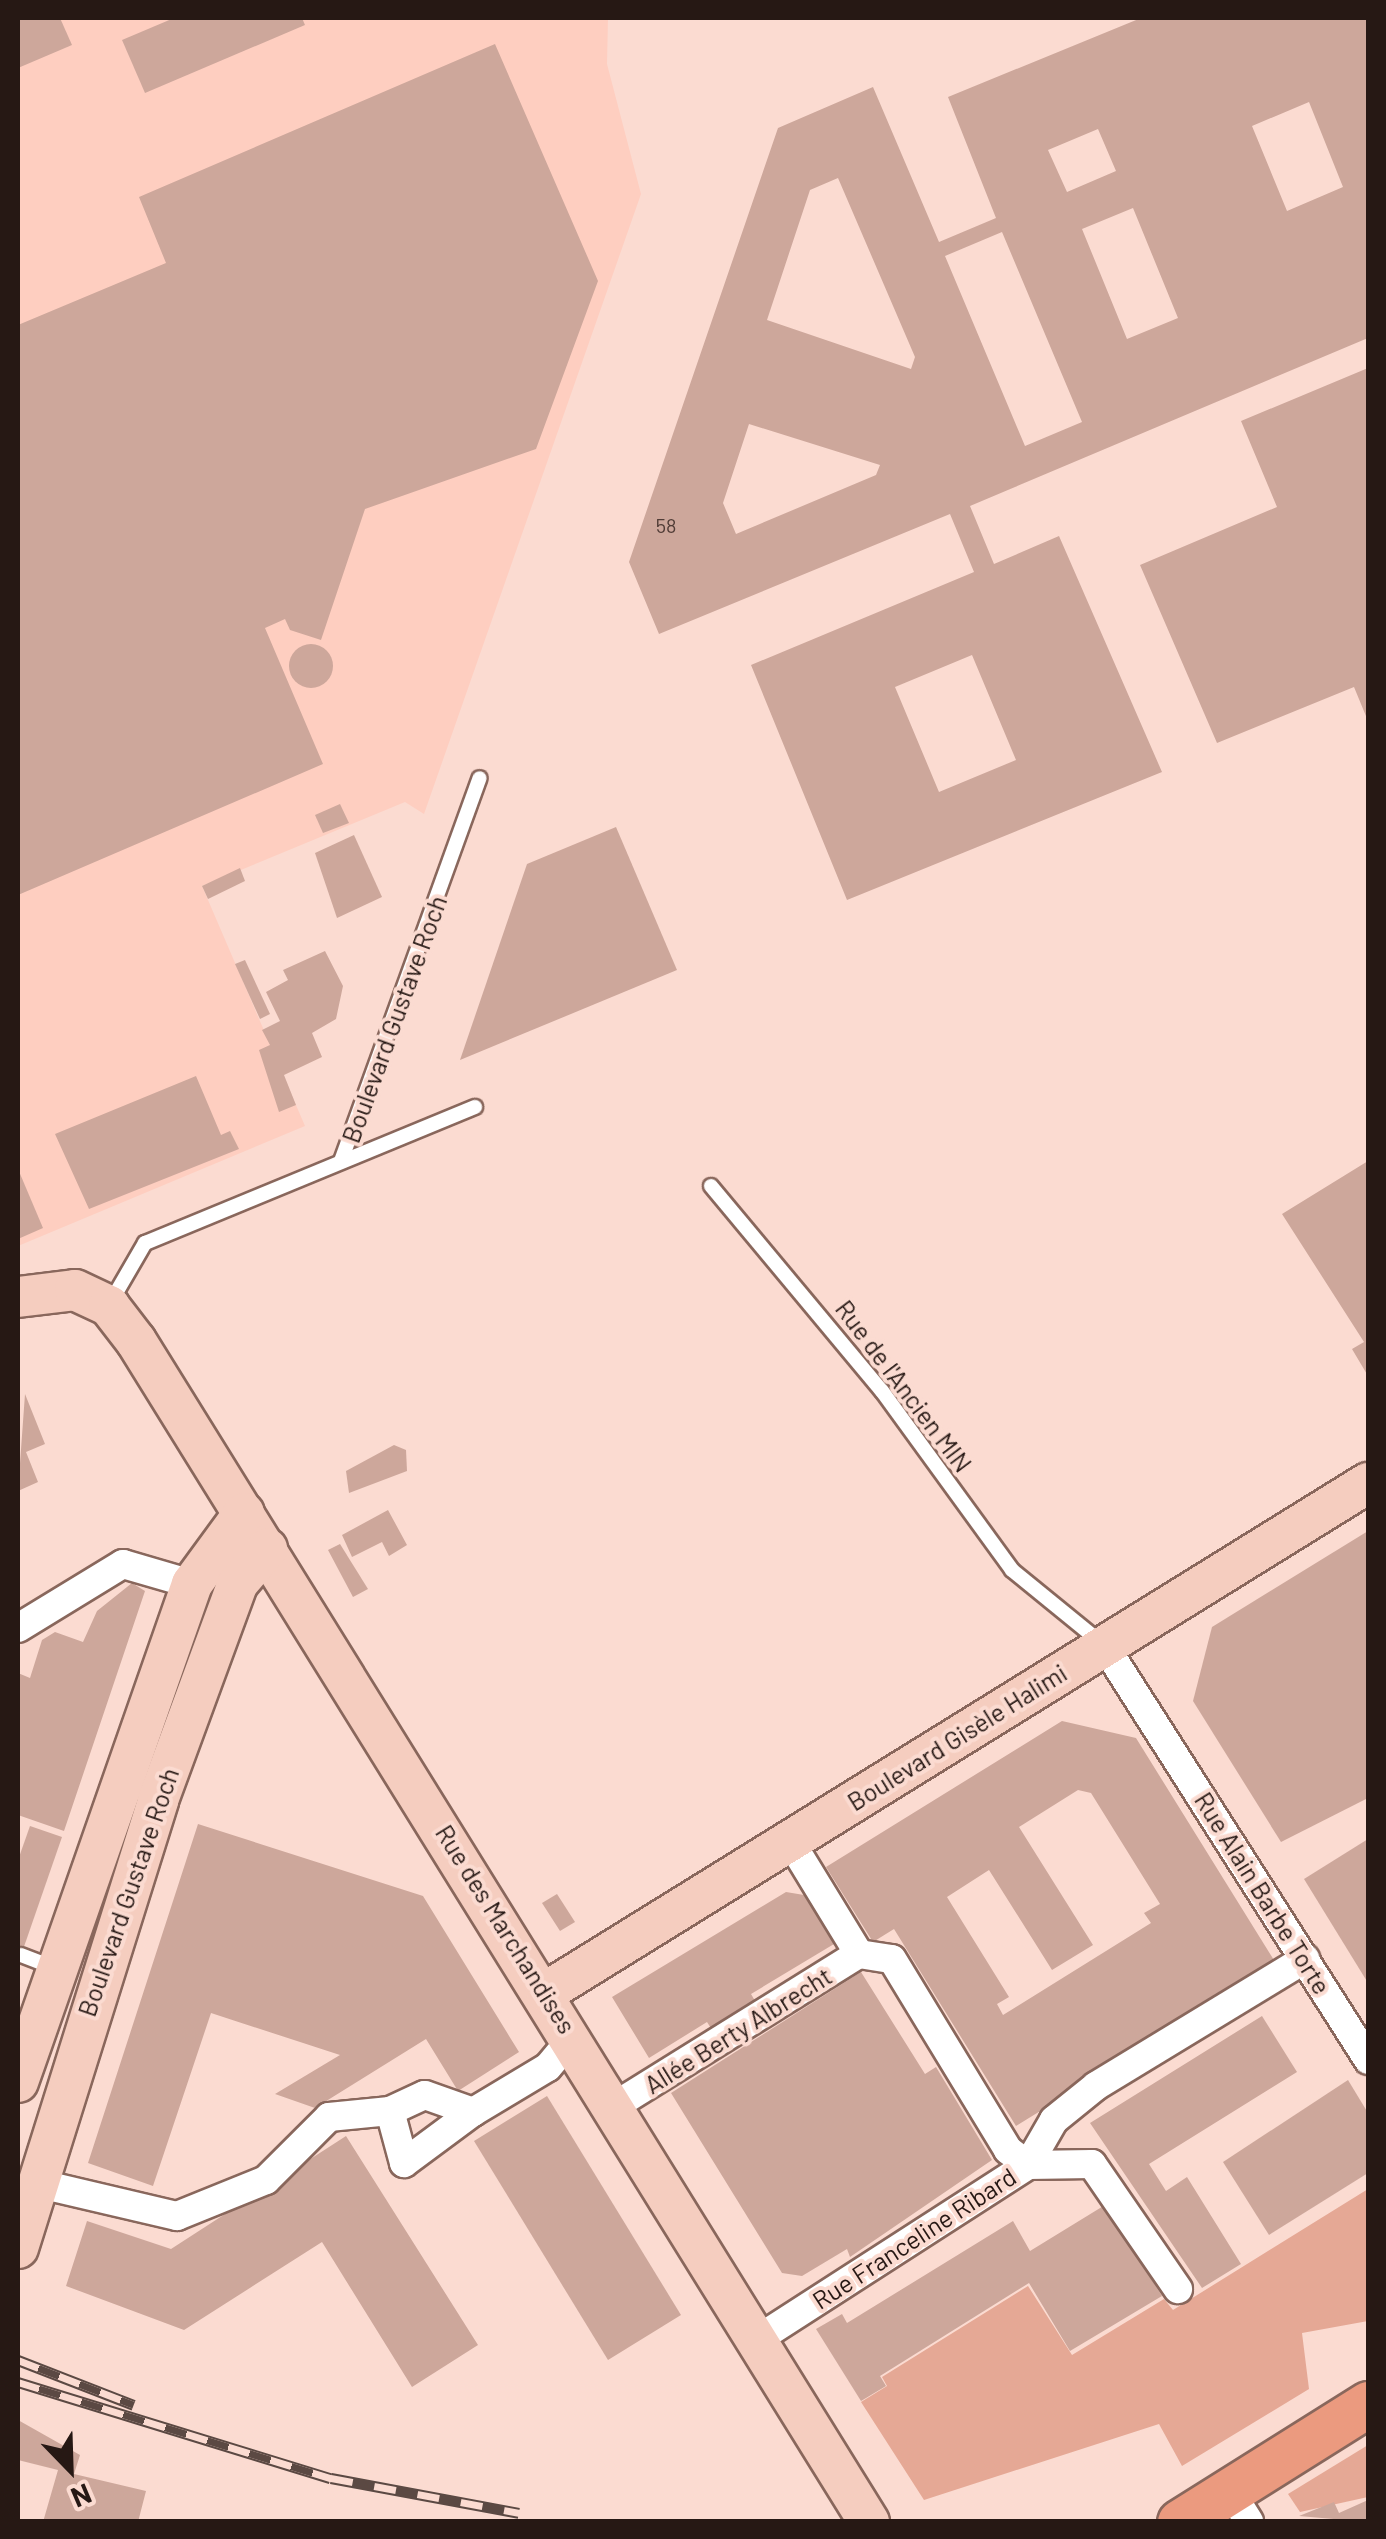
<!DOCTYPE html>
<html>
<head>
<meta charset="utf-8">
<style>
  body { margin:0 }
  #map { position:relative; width:1386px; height:2539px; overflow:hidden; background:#fbdbd1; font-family:Barlow,sans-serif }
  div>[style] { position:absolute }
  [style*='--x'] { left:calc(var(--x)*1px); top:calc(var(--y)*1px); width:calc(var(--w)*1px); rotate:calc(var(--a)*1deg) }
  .built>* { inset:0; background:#fecec0 }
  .green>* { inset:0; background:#e5a895 }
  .building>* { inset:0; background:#cda79b }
  .round { border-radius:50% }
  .roads { filter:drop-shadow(2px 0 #89675c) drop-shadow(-2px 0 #89675c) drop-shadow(0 2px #89675c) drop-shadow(0 -2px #89675c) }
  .lane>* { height:14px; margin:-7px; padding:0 7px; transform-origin:7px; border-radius:7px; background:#fff }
  .street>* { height:28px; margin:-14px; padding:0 14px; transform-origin:14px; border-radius:14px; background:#fff }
  .secondary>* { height:40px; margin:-20px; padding:0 20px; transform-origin:20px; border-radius:20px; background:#f5cdbf }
  .primary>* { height:45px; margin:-22.5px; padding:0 22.5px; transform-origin:22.5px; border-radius:22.5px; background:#eb9a7f }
  .rail>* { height:11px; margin-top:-5.5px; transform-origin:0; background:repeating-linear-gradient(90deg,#fbdbd1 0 22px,#5b4943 0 44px); box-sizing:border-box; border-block:2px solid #5b4943 }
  span { translate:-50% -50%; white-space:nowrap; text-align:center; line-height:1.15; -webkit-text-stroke:8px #fbdbd1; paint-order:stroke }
  .number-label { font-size:20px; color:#503c36 }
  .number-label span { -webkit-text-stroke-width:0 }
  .street-label { font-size:25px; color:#261814 }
  .frame { position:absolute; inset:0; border:20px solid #261814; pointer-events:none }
  .north { position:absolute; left:20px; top:2419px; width:100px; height:100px; -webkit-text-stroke:8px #fbdbd1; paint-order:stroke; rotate:157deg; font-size:28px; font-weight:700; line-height:40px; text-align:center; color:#261814 }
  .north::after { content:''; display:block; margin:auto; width:35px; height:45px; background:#261814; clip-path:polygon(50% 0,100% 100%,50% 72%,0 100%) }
</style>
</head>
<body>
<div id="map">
  <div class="built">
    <div style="clip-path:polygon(18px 18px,608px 18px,607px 64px,641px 194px,424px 814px,405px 802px,202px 886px,305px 1126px,18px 1246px)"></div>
  </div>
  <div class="green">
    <div style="clip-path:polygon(1368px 2189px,1368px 2321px,1302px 2333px,1309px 2389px,1182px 2466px,1159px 2424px,924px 2500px,861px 2402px,887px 2386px,882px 2377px,1028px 2286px,1072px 2355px,1164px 2299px,1173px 2310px)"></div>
    <div style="clip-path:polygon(1368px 2445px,1368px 2497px,1300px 2512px,1288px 2494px)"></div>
  </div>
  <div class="building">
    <div style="clip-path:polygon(18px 18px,60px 18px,72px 45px,18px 68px)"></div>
    <div style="clip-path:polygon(174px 18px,302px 18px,305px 25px,145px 93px,122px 40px)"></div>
    <div style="clip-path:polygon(evenodd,1141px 18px,1368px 18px,1368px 338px,970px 506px,994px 564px,1059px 536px,1162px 772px,847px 900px,751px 665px,974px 572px,950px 514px,659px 634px,629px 562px,778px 128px,873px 87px,939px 242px,996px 218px,948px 97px,1141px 18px,1309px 102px,1343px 187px,1287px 211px,1252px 126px,1309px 102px,1141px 18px,1098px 129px,1116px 171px,1067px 192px,1048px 150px,1098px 129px,1141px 18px,838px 178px,915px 357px,911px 369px,767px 320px,810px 190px,838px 178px,1141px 18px,1133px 208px,1178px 318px,1127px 339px,1082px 229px,1133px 208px,1141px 18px,1002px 232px,1082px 422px,1025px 446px,945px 256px,1002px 232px,1141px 18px,749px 424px,880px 465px,876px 475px,736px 534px,723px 503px,749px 424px,1141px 18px,972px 655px,1016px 760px,939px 792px,895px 687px,972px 655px)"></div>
    <div style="clip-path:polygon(495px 44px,598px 281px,536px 449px,365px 509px,321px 640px,290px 630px,285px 619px,265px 628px,323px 764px,18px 895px,18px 325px,166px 263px,139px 197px)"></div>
    <div style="clip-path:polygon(1368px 368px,1368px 721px,1354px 687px,1217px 743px,1140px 565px,1277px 507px,1241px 421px)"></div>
    <div class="round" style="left:289px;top:644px;width:44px;height:44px"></div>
    <div style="clip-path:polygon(340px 804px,349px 823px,323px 833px,315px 815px)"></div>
    <div style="clip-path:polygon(616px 827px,677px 970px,460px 1060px,527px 864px)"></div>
    <div style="clip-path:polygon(354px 835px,382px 897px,337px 918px,315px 853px)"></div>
    <div style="clip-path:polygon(240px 868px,245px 881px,208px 899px,202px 886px)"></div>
    <div style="clip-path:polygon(325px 951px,343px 986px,336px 1019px,312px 1033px,322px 1057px,284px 1075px,296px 1105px,279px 1112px,259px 1050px,270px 1045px,262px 1030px,280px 1021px,266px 992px,288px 980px,283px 970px)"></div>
    <div style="clip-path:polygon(245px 960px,270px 1014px,260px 1019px,235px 964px)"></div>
    <div style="clip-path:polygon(196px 1076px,221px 1135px,230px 1131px,239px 1149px,89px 1209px,55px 1134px)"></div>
    <div style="clip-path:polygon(1368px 1161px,1368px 1376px,1352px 1349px,1364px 1342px,1282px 1214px)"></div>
    <div style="clip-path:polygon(18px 1169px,43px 1228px,18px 1239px)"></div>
    <div style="clip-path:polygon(25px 1394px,45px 1444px,26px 1452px,38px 1482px,18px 1491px)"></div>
    <div style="clip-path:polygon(394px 1445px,406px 1450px,407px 1471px,349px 1493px,346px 1471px)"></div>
    <div style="clip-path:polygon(388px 1510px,407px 1545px,389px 1556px,382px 1542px,352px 1557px,342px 1535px)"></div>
    <div style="clip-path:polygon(1368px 1531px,1368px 1798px,1281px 1842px,1193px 1701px,1212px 1627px)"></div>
    <div style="clip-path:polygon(340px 1544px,368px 1589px,353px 1597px,328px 1550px)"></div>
    <div style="clip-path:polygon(132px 1583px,145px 1591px,64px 1831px,18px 1815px,18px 1673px,30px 1678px,42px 1640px,55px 1632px,83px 1642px,97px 1611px)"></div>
    <div style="clip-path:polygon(evenodd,1062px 1721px,1136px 1738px,1277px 1965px,1016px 2126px,894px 1929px,873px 1942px,826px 1867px,1062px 1721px,1078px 1790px,1091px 1793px,1160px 1904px,1144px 1913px,1151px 1923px,1003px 2015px,997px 2004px,1009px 1997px,947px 1897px,989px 1870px,1052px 1970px,1093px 1945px,1019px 1827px,1078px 1790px)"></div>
    <div style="clip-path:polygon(198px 1824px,423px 1896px,519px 2052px,458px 2091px,426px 2039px,315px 2108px,275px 2094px,340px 2055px,211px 2013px,153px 2186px,88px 2163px)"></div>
    <div style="clip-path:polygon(30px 1826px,62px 1837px,18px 1964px,18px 1860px)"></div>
    <div style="clip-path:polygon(1368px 1839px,1368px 1983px,1304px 1879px)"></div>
    <div style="clip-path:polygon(786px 1892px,804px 1895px,834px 1944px,751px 1994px,758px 2006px,714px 2033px,707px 2022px,649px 2058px,612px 1997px)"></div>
    <div style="clip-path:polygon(557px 1894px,575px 1922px,560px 1931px,542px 1903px)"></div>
    <div style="clip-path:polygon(861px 1972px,925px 2074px,936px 2067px,992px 2160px,850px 2257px,847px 2249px,802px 2276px,782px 2273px,671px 2093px)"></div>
    <div style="clip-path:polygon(1262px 2016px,1297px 2072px,1149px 2164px,1166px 2191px,1187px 2177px,1241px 2264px,1202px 2288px,1090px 2123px)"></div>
    <div style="clip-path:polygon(1348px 2080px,1368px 2113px,1368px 2173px,1269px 2235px,1223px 2162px)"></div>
    <div style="clip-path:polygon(547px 2096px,681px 2315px,608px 2360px,474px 2141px)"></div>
    <div style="clip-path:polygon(346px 2136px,478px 2345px,412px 2387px,322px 2242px,184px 2330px,66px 2286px,87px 2221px,171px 2249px)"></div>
    <div style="clip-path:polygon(1105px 2205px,1162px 2296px,1070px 2351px,1029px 2283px,880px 2376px,886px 2386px,861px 2401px,816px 2329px,842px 2314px,847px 2323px,1013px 2221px,1030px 2251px)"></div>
    <div style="clip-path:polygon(18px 2420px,80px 2455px,74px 2474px,146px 2491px,138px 2522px,43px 2522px,58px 2470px,18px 2460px)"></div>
    <div style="clip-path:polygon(1368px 2500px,1368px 2522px,1299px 2516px,1334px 2502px,1339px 2513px)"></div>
  </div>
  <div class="roads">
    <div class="lane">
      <div style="--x:341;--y:1161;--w:407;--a:-70.1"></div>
      <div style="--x:711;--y:1186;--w:267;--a:50.2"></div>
      <div style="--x:882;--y:1391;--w:221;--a:54"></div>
      <div style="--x:1012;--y:1570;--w:119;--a:39.2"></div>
      <div style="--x:109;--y:1305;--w:72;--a:-59.9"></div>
      <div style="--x:145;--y:1243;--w:357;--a:-22.4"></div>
      <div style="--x:21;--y:1955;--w:34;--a:21"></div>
    </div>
    <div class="street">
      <div style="--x:18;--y:1628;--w:123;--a:-31.4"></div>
      <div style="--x:123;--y:1564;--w:72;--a:16.2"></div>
      <div style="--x:1104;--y:1645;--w:492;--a:57.5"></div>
      <div style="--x:790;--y:1841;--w:132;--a:58.6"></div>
      <div style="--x:859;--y:1954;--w:33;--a:9"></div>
      <div style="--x:892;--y:1959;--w:223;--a:58.7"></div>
      <div style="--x:1008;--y:2150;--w:25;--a:37"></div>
      <div style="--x:1028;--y:2165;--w:64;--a:-0.9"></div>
      <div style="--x:1092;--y:2164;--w:152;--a:55.5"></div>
      <div style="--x:616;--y:2105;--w:286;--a:-31.9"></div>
      <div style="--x:390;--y:2111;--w:54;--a:74.9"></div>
      <div style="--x:404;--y:2163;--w:86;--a:-36.5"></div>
      <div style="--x:36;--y:2183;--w:145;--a:13.2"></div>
      <div style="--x:177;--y:2216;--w:96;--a:-22"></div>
      <div style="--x:266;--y:2180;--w:89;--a:-45"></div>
      <div style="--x:329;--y:2117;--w:61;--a:-5.6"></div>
      <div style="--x:390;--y:2111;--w:38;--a:-25"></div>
      <div style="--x:425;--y:2095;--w:51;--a:19.5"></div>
      <div style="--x:473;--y:2112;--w:87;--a:-31"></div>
      <div style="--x:548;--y:2067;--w:40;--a:-50"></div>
      <div style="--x:758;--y:2339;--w:321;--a:-32.8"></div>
      <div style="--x:1028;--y:2165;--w:52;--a:-60"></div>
      <div style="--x:1054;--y:2120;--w:54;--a:-39"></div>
      <div style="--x:1096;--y:2086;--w:245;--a:-31.3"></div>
      <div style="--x:1230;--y:2491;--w:36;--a:58"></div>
    </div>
    <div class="secondary">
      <div style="--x:18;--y:1297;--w:57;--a:-7"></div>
      <div style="--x:75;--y:1290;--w:38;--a:25"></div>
      <div style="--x:109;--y:1306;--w:44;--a:52.4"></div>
      <div style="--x:136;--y:1341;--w:1390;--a:58.17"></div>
      <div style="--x:546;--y:1992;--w:967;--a:-31.77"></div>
      <div style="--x:18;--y:2082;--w:528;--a:-70.74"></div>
      <div style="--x:192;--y:1584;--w:88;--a:-53.8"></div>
      <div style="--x:18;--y:2248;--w:469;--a:-72.6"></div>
      <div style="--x:158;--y:1800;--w:231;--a:-69.8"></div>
      <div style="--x:238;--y:1583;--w:45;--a:-49.5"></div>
    </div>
    <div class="primary">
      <div style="--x:1180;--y:2522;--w:222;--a:-32.1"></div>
    </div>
  </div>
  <div class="rail">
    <div style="--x:18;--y:2360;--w:124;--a:21.2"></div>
    <div style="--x:18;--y:2382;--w:327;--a:17.1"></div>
    <div style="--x:331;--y:2478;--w:191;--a:10.5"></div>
  </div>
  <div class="number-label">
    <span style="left:666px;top:525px">58</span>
  </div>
  <div class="street-label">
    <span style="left:394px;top:1019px;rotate:-70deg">Boulevard Gustave Roch</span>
    <span style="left:904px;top:1386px;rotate:53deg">Rue de l'Ancien MIN</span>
    <span style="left:957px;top:1737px;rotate:-32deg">Boulevard Gisèle Halimi</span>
    <span style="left:128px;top:1892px;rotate:-71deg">Boulevard Gustave Roch</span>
    <span style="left:1263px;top:1893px;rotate:58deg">Rue Alain Barbe Torte</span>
    <span style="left:506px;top:1929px;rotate:58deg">Rue des Marchandises</span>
    <span style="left:738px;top:2030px;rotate:-32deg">Allée Berty Albrecht</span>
    <span style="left:914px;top:2238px;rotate:-33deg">Rue Franceline Ribard</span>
  </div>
  <div class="frame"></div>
  <div class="north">N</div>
</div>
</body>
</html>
